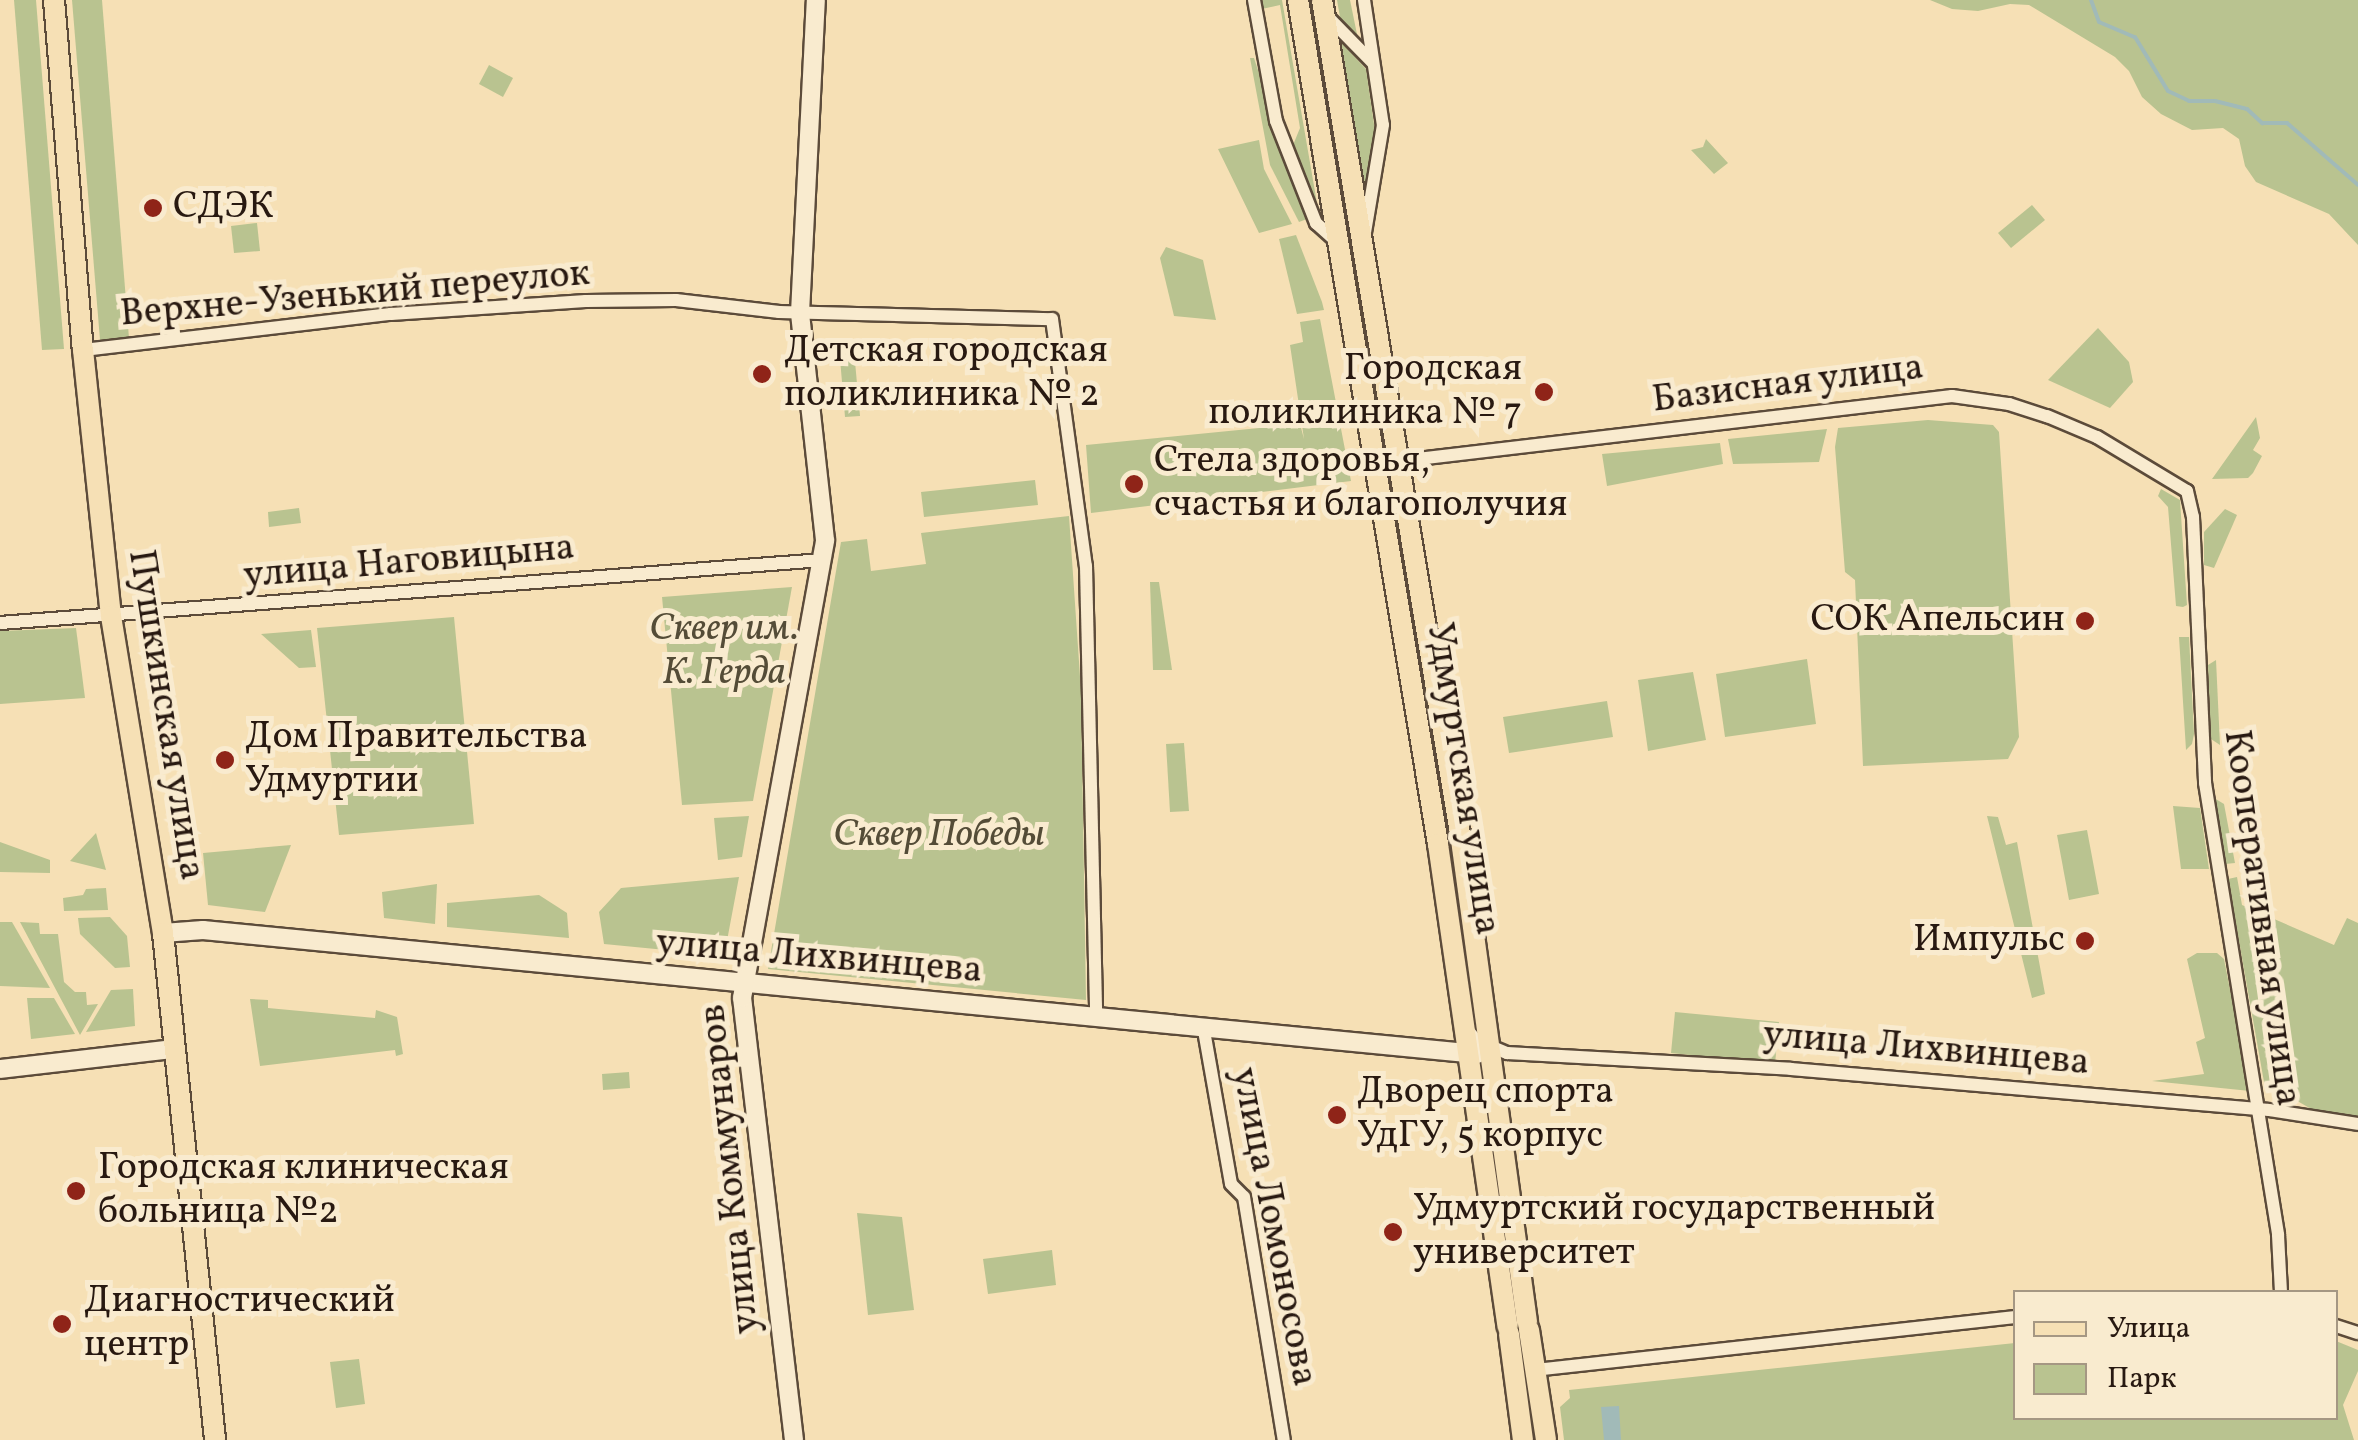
<!DOCTYPE html>
<html>
<head>
<meta charset="utf-8">
<style>
  body { margin:0 }
  #map { position:relative; width:2358px; height:1440px; overflow:hidden; background:#f6e0b5; font-family:Vollkorn,serif }
  div>[style] { position:absolute }
  [style*='--x'] { left:calc(var(--x)*1px); top:calc(var(--y)*1px); width:calc(var(--w)*1px); rotate:calc(var(--a)*1deg) }
  .green>* { inset:0; background:#b9c390 }
  .water>* { inset:0; background:#a1bab8 }
  .stream>* { height:4px; margin:-2px; padding:0 2px; transform-origin:2px; border-radius:2px; background:#a1bab8 }
  .roads { filter:drop-shadow(2px 0 #5c4b3a) drop-shadow(-2px 0 #5c4b3a) drop-shadow(0 2px #5c4b3a) drop-shadow(0 -2px #5c4b3a) }
  .street>* { height:12px; margin:-6px; padding:0 6px; transform-origin:6px; border-radius:6px; background:#f9ebcf }
  .secondary>* { height:18px; margin:-9px; padding:0 9px; transform-origin:9px; border-radius:9px; background:#f9ebcf }
  .primary>* { height:20px; margin:-10px; padding:0 10px; transform-origin:10px; border-radius:10px; background:#f6e0b5 }
  .dots>* { width:28px; height:28px; translate:-50% -50%; box-sizing:border-box; border:5px solid #f9ebcf; border-radius:50% }
  span { translate:-50% -50%; white-space:nowrap; text-align:center; line-height:1.15; -webkit-text-stroke:10px #f9ebcf; paint-order:stroke }
  .poi-label { font-size:38px; color:#281911 }
  .left { translate:0 -50%; text-align:left }
  .right { translate:-100% -50%; text-align:right }
  .street-label { font-size:38px; color:#281911 }
  .park-label { font-size:38px; color:#544c37; font-style:italic }
  .legend { position:absolute; left:2013px; top:1290px; width:325px; height:130px; box-sizing:border-box; background:#f9ebcf; border:2px solid #a59783; margin:0; padding:12px 18px; list-style:none; font-size:30px; color:#281911 }
  .legend li { display:flex; align-items:center; gap:20px; height:50px }
  .legend b { width:50px; border:2px solid #a59783 }
</style>
</head>
<body>
<div id="map">
  <div class="green">
    <div style="clip-path:polygon(14px 0,36px 0,64px 349px,42px 350px)"></div>
    <div style="clip-path:polygon(72px 0,102px 0,129px 338px,100px 340px)"></div>
    <div style="clip-path:polygon(1260px 0,1282px 0,1319px 215px,1291px 150px,1300px 128px,1280px 5px,1262px 9px)"></div>
    <div style="clip-path:polygon(1337px 0,1350px 0,1359px 44px,1341px 23px)"></div>
    <div style="clip-path:polygon(1930px 0,2358px 0,2358px 245px,2329px 214px,2256px 182px,2245px 166px,2239px 139px,2223px 128px,2192px 130px,2161px 114px,2142px 97px,2129px 71px,2115px 57px,2029px 5px,2010px 4px,1978px 11px,1952px 9px)"></div>
    <div style="clip-path:polygon(1336px 37px,1366px 69px,1375px 131px,1366px 202px)"></div>
    <div style="clip-path:polygon(1250px 58px,1254px 58px,1307px 219px,1299px 222px,1270px 165px)"></div>
    <div style="clip-path:polygon(489px 65px,513px 78px,503px 97px,479px 84px)"></div>
    <div style="clip-path:polygon(1706px 139px,1728px 163px,1714px 174px,1691px 150px,1703px 147px)"></div>
    <div style="clip-path:polygon(1259px 140px,1264px 169px,1292px 224px,1259px 233px,1218px 149px)"></div>
    <div style="clip-path:polygon(2032px 205px,2045px 220px,2011px 248px,1998px 233px)"></div>
    <div style="clip-path:polygon(257px 223px,260px 251px,234px 253px,231px 226px)"></div>
    <div style="clip-path:polygon(1296px 235px,1322px 302px,1324px 310px,1297px 314px,1279px 239px)"></div>
    <div style="clip-path:polygon(1166px 247px,1203px 260px,1216px 320px,1174px 316px,1160px 258px)"></div>
    <div style="clip-path:polygon(1320px 319px,1351px 481px,1091px 513px,1086px 445px,1300px 424px,1304px 439px,1290px 345px,1303px 342px,1300px 322px)"></div>
    <div style="clip-path:polygon(2098px 328px,2129px 362px,2133px 382px,2110px 408px,2048px 380px)"></div>
    <div style="clip-path:polygon(853px 340px,860px 416px,845px 417px,839px 347px)"></div>
    <div style="clip-path:polygon(2256px 417px,2260px 438px,2253px 450px,2262px 456px,2253px 473px,2248px 478px,2212px 479px)"></div>
    <div style="clip-path:polygon(1928px 420px,1993px 425px,1999px 432px,2019px 737px,2008px 759px,1863px 766px,1855px 580px,1845px 572px,1835px 447px,1838px 428px)"></div>
    <div style="clip-path:polygon(1827px 429px,1819px 462px,1733px 464px,1728px 439px)"></div>
    <div style="clip-path:polygon(1720px 443px,1723px 464px,1607px 486px,1602px 454px)"></div>
    <div style="clip-path:polygon(1035px 480px,1038px 505px,924px 517px,921px 492px)"></div>
    <div style="clip-path:polygon(2161px 489px,2180px 500px,2187px 605px,2183px 607px,2176px 606px,2168px 507px,2158px 496px)"></div>
    <div style="clip-path:polygon(299px 508px,301px 523px,269px 527px,268px 512px)"></div>
    <div style="clip-path:polygon(2225px 509px,2237px 515px,2214px 568px,2204px 565px,2204px 532px)"></div>
    <div style="clip-path:polygon(1069px 516px,1081px 691px,1086px 1000px,768px 969px,841px 542px,867px 539px,871px 571px,926px 564px,921px 533px)"></div>
    <div style="clip-path:polygon(1150px 582px,1159px 582px,1172px 670px,1153px 670px)"></div>
    <div style="clip-path:polygon(792px 587px,753px 801px,682px 805px,662px 597px)"></div>
    <div style="clip-path:polygon(454px 617px,474px 824px,339px 835px,317px 628px)"></div>
    <div style="clip-path:polygon(76px 628px,85px 698px,0 704px,0 631px)"></div>
    <div style="clip-path:polygon(311px 630px,316px 667px,299px 668px,261px 634px)"></div>
    <div style="clip-path:polygon(2179px 637px,2189px 637px,2194px 734px,2192px 744px,2186px 750px)"></div>
    <div style="clip-path:polygon(1807px 659px,1816px 724px,1725px 737px,1716px 674px)"></div>
    <div style="clip-path:polygon(2216px 660px,2220px 745px,2211px 739px,2208px 665px)"></div>
    <div style="clip-path:polygon(1693px 672px,1706px 740px,1648px 751px,1638px 680px)"></div>
    <div style="clip-path:polygon(1607px 701px,1613px 737px,1509px 753px,1503px 717px)"></div>
    <div style="clip-path:polygon(1184px 743px,1189px 811px,1170px 812px,1166px 744px)"></div>
    <div style="clip-path:polygon(2214px 798px,2224px 804px,2235px 863px,2225px 864px)"></div>
    <div style="clip-path:polygon(2173px 806px,2200px 808px,2209px 869px,2181px 869px)"></div>
    <div style="clip-path:polygon(749px 816px,742px 857px,718px 860px,714px 818px)"></div>
    <div style="clip-path:polygon(1987px 816px,1998px 817px,2006px 845px,2017px 842px,2045px 994px,2032px 998px)"></div>
    <div style="clip-path:polygon(2087px 830px,2099px 894px,2069px 900px,2057px 835px)"></div>
    <div style="clip-path:polygon(96px 833px,106px 870px,70px 861px)"></div>
    <div style="clip-path:polygon(0 842px,50px 860px,50px 873px,0 872px)"></div>
    <div style="clip-path:polygon(291px 845px,265px 912px,208px 905px,203px 853px)"></div>
    <div style="clip-path:polygon(739px 877px,726px 946px,718px 946px,707px 954px,604px 944px,599px 912px,621px 888px)"></div>
    <div style="clip-path:polygon(2237px 877px,2242px 905px,2334px 945px,2347px 918px,2358px 923px,2358px 1116px,2313px 1110px,2264px 1082px,2228px 879px)"></div>
    <div style="clip-path:polygon(437px 884px,435px 924px,384px 918px,382px 892px)"></div>
    <div style="clip-path:polygon(106px 888px,108px 910px,64px 911px,63px 898px,83px 895px,86px 889px)"></div>
    <div style="clip-path:polygon(539px 895px,567px 913px,569px 938px,447px 927px,447px 903px)"></div>
    <div style="clip-path:polygon(110px 917px,127px 936px,130px 967px,115px 968px,80px 934px,78px 918px)"></div>
    <div style="clip-path:polygon(0 922px,12px 922px,50px 988px,0 986px)"></div>
    <div style="clip-path:polygon(20px 922px,39px 923px,40px 934px,58px 934px,64px 982px,75px 992px,86px 992px,87px 1005px,98px 1004px,80px 1035px)"></div>
    <div style="clip-path:polygon(2197px 953px,2217px 953px,2224px 959px,2250px 1091px,2152px 1081px,2204px 1074px,2196px 1042px,2205px 1038px,2187px 959px)"></div>
    <div style="clip-path:polygon(133px 989px,135px 1026px,86px 1032px,111px 990px)"></div>
    <div style="clip-path:polygon(27px 998px,54px 998px,75px 1034px,31px 1039px)"></div>
    <div style="clip-path:polygon(250px 999px,268px 1000px,268px 1008px,375px 1018px,376px 1010px,397px 1017px,403px 1054px,396px 1056px,395px 1050px,260px 1066px)"></div>
    <div style="clip-path:polygon(1675px 1012px,1779px 1022px,1775px 1064px,1671px 1053px)"></div>
    <div style="clip-path:polygon(629px 1072px,630px 1088px,603px 1090px,602px 1074px)"></div>
    <div style="clip-path:polygon(857px 1213px,902px 1217px,914px 1310px,868px 1315px)"></div>
    <div style="clip-path:polygon(1052px 1250px,1056px 1285px,988px 1294px,983px 1259px)"></div>
    <div style="clip-path:polygon(2336px 1341px,2358px 1350px,2358px 1371px,2343px 1405px,2354px 1440px,1564px 1440px,1560px 1407px,1570px 1398px,1569px 1390px,2015px 1343px,2016px 1418px,2336px 1418px)"></div>
    <div style="clip-path:polygon(359px 1359px,365px 1404px,336px 1408px,330px 1362px)"></div>
  </div>
  <div class="water">
    <div style="clip-path:polygon(1619px 1406px,1621px 1440px,1604px 1440px,1601px 1407px)"></div>
  </div>
  <div class="stream">
    <div style="--x:2091;--y:0;--w:23;--a:70"></div>
    <div style="--x:2099;--y:22;--w:39;--a:23"></div>
    <div style="--x:2135;--y:37;--w:63;--a:58.6"></div>
    <div style="--x:2168;--y:91;--w:23;--a:25"></div>
    <div style="--x:2189;--y:101;--w:26;--a:0"></div>
    <div style="--x:2215;--y:101;--w:33;--a:14"></div>
    <div style="--x:2247;--y:109;--w:21;--a:43"></div>
    <div style="--x:2262;--y:123;--w:25;--a:0"></div>
    <div style="--x:2287;--y:123;--w:94;--a:41.1"></div>
  </div>
  <div class="roads">
    <div class="street">
      <div style="--x:1254;--y:0;--w:123;--a:79.7"></div>
      <div style="--x:1276;--y:121;--w:110;--a:68.6"></div>
      <div style="--x:1316;--y:223;--w:30;--a:42"></div>
      <div style="--x:1364;--y:0;--w:126;--a:81.4"></div>
      <div style="--x:1383;--y:125;--w:109;--a:99.5"></div>
      <div style="--x:1326;--y:15;--w:67;--a:45.6"></div>
      <div style="--x:83;--y:350;--w:310;--a:-6.7"></div>
      <div style="--x:391;--y:314;--w:195;--a:-3.8"></div>
      <div style="--x:586;--y:301;--w:90;--a:-0.6"></div>
      <div style="--x:676;--y:300;--w:104;--a:6.6"></div>
      <div style="--x:779;--y:312;--w:273;--a:1.5"></div>
      <div style="--x:1052;--y:319;--w:249;--a:82.2"></div>
      <div style="--x:1086;--y:566;--w:453;--a:88.7"></div>
      <div style="--x:1375;--y:464;--w:581;--a:-6.72"></div>
      <div style="--x:1952;--y:396;--w:58;--a:8"></div>
      <div style="--x:2009;--y:404;--w:40;--a:18"></div>
      <div style="--x:2047;--y:416;--w:54;--a:22.8"></div>
      <div style="--x:2097;--y:437;--w:105;--a:31"></div>
      <div style="--x:2187;--y:491;--w:27;--a:77"></div>
      <div style="--x:2193;--y:517;--w:266;--a:87.4"></div>
      <div style="--x:2205;--y:783;--w:458;--a:80.8"></div>
      <div style="--x:2278;--y:1235;--w:57;--a:87"></div>
      <div style="--x:0;--y:623;--w:824;--a:-4.38"></div>
      <div style="--x:1203;--y:1025;--w:161;--a:80"></div>
      <div style="--x:1231;--y:1184;--w:18;--a:45"></div>
      <div style="--x:1244;--y:1197;--w:246;--a:80.7"></div>
      <div style="--x:1466;--y:1028;--w:16;--a:50"></div>
      <div style="--x:1476;--y:1040;--w:34;--a:23"></div>
      <div style="--x:1507;--y:1053;--w:284;--a:3.2"></div>
      <div style="--x:1791;--y:1069;--w:480;--a:4.9"></div>
      <div style="--x:2269;--y:1110;--w:90;--a:8.9"></div>
      <div style="--x:2336;--y:1326;--w:23;--a:18"></div>
      <div style="--x:1535;--y:1370;--w:484;--a:-6.3"></div>
    </div>
    <div class="secondary">
      <div style="--x:163;--y:933;--w:40;--a:-4.3"></div>
      <div style="--x:203;--y:930;--w:1280;--a:5.56"></div>
      <div style="--x:0;--y:1069;--w:175;--a:-6.6"></div>
      <div style="--x:794;--y:1440;--w:445;--a:-96.7"></div>
      <div style="--x:742;--y:998;--w:465;--a:-79.7"></div>
      <div style="--x:825;--y:540;--w:228;--a:-96.3"></div>
      <div style="--x:800;--y:313;--w:313;--a:-87.1"></div>
    </div>
    <div class="primary">
      <div style="--x:54;--y:0;--w:351;--a:85.3"></div>
      <div style="--x:83;--y:350;--w:267;--a:84"></div>
      <div style="--x:111;--y:616;--w:321;--a:80.7"></div>
      <div style="--x:163;--y:933;--w:510;--a:84.14"></div>
      <div style="--x:1298;--y:0;--w:856;--a:80.58"></div>
      <div style="--x:1438;--y:844;--w:488;--a:81.8"></div>
      <div style="--x:1322;--y:0;--w:851;--a:80.6"></div>
      <div style="--x:1461;--y:840;--w:487;--a:82.2"></div>
      <div style="--x:1529;--y:1330;--w:111;--a:81.2"></div>
      <div style="--x:1509;--y:1334;--w:107;--a:82.5"></div>
    </div>
  </div>
  <div class="dots">
    <div style="left:153px;top:208px;background:#8f2418"></div>
    <div style="left:762px;top:374px;background:#8f2418"></div>
    <div style="left:1544px;top:392px;background:#8f2418"></div>
    <div style="left:1134px;top:484px;background:#8f2418"></div>
    <div style="left:2085px;top:621px;background:#8f2418"></div>
    <div style="left:225px;top:760px;background:#8f2418"></div>
    <div style="left:2085px;top:941px;background:#8f2418"></div>
    <div style="left:1337px;top:1115px;background:#8f2418"></div>
    <div style="left:76px;top:1191px;background:#8f2418"></div>
    <div style="left:1393px;top:1232px;background:#8f2418"></div>
    <div style="left:62px;top:1324px;background:#8f2418"></div>
  </div>
  <div class="poi-label">
    <span class="left" style="left:173px;top:208px">СДЭК</span>
    <span class="left" style="left:784px;top:374px">Детская городская<br>поликлиника № 2</span>
    <span class="right" style="left:1522px;top:392px">Городская<br>поликлиника № 7</span>
    <span class="left" style="left:1154px;top:484px">Стела здоровья,<br>счастья и благополучия</span>
    <span class="right" style="left:2065px;top:621px">СОК Апельсин</span>
    <span class="left" style="left:245px;top:760px">Дом Правительства<br>Удмуртии</span>
    <span class="right" style="left:2065px;top:941px">Импульс</span>
    <span class="left" style="left:1357px;top:1115px">Дворец спорта<br>УдГУ, 5 корпус</span>
    <span class="left" style="left:98px;top:1191px">Городская клиническая<br>больница №2</span>
    <span class="left" style="left:1413px;top:1232px">Удмуртский государственный<br>университет</span>
    <span class="left" style="left:84px;top:1324px">Диагностический<br>центр</span>
  </div>
  <div class="street-label">
    <span style="left:355px;top:295px;rotate:-5deg">Верхне-Узенький переулок</span>
    <span style="left:1788px;top:385px;rotate:-7deg">Базисная улица</span>
    <span style="left:409px;top:563px;rotate:-5deg">улица Наговицына</span>
    <span style="left:165px;top:715px;rotate:81deg">Пушкинская улица</span>
    <span style="left:1462px;top:779px;rotate:81deg">Удмуртская улица</span>
    <span style="left:2261px;top:918px;rotate:82deg">Кооперативная улица</span>
    <span style="left:819px;top:958px;rotate:5deg">улица Лихвинцева</span>
    <span style="left:1926px;top:1050px;rotate:5deg">улица Лихвинцева</span>
    <span style="left:731px;top:1169px;rotate:-96deg">улица Коммунаров</span>
    <span style="left:1273px;top:1227px;rotate:79deg">улица Ломоносова</span>
  </div>
  <div class="park-label">
    <span style="left:724px;top:652px">Сквер им.<br>К. Герда</span>
    <span style="left:939px;top:836px">Сквер Победы</span>
  </div>
  <ul class="legend">
  <li><b style="height:12px;background:#f6e0b5"></b>Улица</li>
  <li><b style="height:28px;background:#b9c390"></b>Парк</li>
  </ul>
</div>
</body>
</html>
